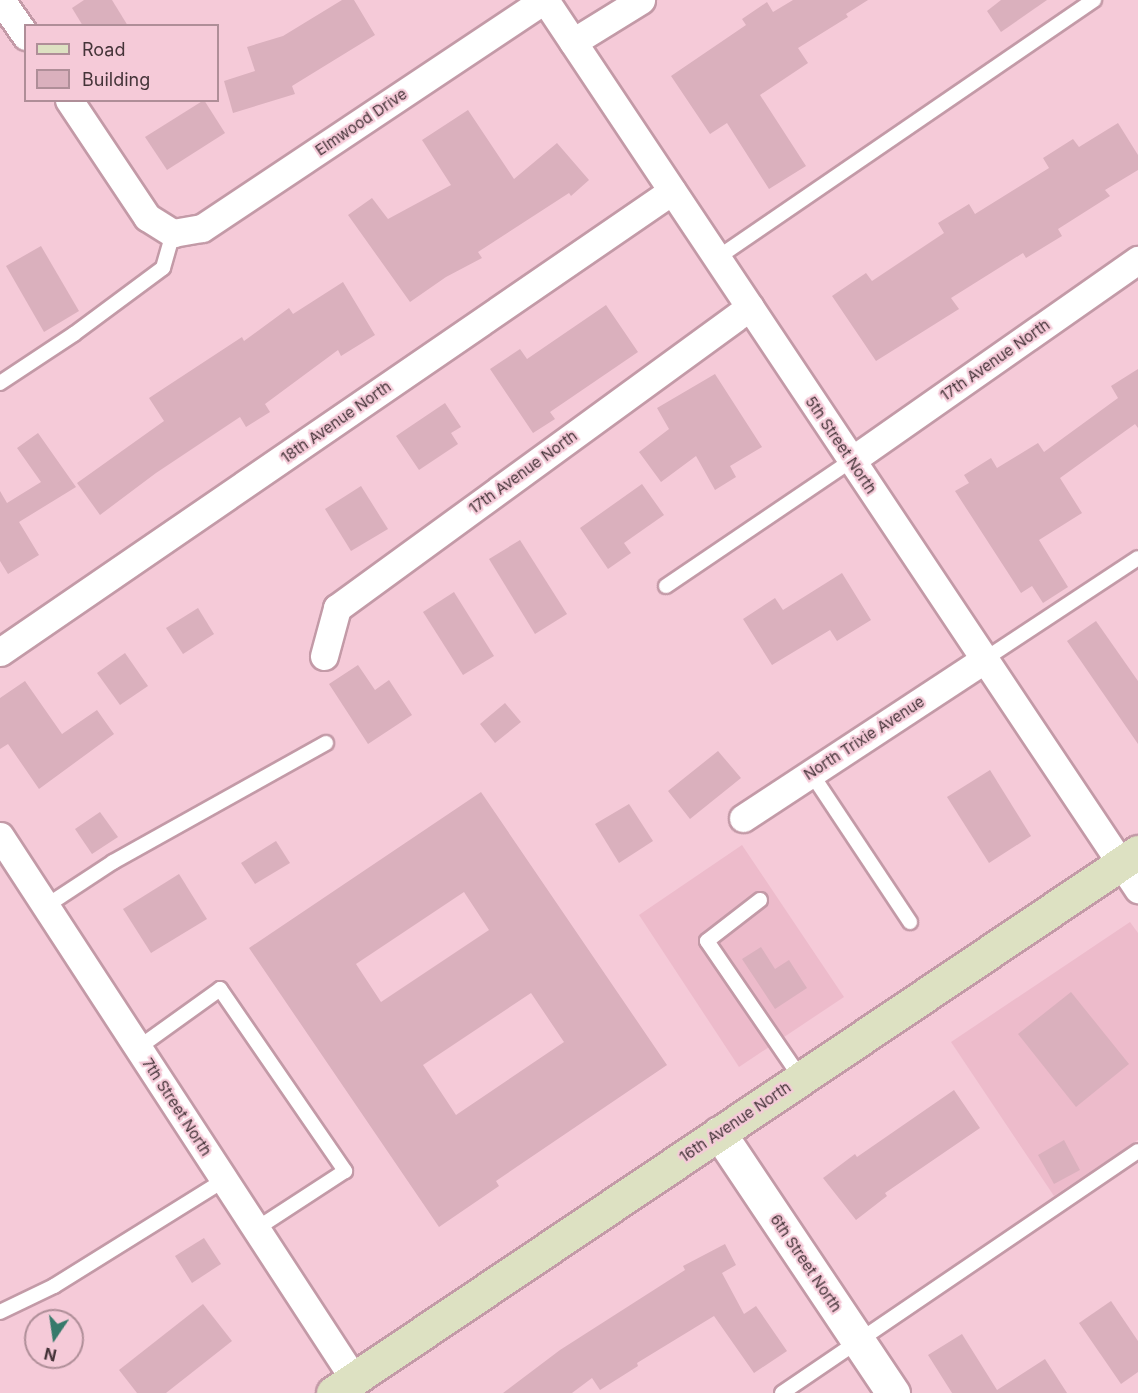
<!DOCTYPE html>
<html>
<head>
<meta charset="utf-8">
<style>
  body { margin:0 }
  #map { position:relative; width:1138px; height:1393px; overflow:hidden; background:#f5cad8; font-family:Inter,sans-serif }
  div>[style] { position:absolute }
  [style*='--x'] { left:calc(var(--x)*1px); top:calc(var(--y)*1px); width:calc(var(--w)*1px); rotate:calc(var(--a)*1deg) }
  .built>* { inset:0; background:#edbbcb }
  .building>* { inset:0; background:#dab0bd }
  .roads { filter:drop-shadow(2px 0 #c39aa7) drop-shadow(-2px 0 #c39aa7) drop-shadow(0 2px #c39aa7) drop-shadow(0 -2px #c39aa7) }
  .service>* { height:14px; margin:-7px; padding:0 7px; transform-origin:7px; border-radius:7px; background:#fff }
  .minor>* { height:27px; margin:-13.5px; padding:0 13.5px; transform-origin:13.5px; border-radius:13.5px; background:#fff }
  .tertiary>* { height:33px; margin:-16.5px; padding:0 16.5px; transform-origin:16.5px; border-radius:16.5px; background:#fff }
  .secondary>* { height:33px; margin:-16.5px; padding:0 16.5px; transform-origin:16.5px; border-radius:16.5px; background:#dde1c2 }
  span { translate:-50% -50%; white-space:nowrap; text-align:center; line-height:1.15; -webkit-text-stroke:4.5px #f5cad8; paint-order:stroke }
  .street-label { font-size:15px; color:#453439 }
  .legend { position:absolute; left:24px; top:24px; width:195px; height:78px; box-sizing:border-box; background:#f5cad8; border:2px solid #af8e98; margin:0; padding:8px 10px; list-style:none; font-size:18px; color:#453439 }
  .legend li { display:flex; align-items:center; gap:12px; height:30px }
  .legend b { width:30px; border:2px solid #af8e98 }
  .north { position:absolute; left:24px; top:1309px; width:60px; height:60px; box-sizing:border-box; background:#f5cad8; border:2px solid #af8e98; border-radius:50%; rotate:193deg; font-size:16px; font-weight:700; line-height:24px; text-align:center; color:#453439 }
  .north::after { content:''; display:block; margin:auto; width:21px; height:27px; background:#377a6b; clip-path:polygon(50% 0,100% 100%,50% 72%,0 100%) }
</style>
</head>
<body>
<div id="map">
  <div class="built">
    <div style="clip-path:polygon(742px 845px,844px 997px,739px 1067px,639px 915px)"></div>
    <div style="clip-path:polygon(1130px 922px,1138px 933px,1138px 1140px,1054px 1196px,951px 1042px)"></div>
  </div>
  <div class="building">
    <div style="clip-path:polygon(84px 0,112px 0,128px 26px,83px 26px,72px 8px)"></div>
    <div style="clip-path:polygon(342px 0,354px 0,375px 35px,292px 86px,295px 94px,233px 113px,224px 81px,255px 71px,247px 47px,283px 36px)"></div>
    <div style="clip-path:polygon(793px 0,868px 0,846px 14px,848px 17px,798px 48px,808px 63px,760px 95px,806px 166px,769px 189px,727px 123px,710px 134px,671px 76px,746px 25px,742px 19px,767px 2px,773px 12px)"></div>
    <div style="clip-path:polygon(1001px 0,1047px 0,1001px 32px,987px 11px)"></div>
    <div style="clip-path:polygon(204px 100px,225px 133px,167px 170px,145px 137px)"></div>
    <div style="clip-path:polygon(468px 110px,514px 179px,557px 143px,589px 180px,571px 196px,569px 193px,478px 252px,482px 258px,446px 277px,410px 302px,348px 215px,372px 198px,388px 219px,451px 185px,422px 140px)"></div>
    <div style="clip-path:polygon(1118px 123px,1138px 155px,1138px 170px,1105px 190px,1110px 196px,1058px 229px,1062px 236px,1026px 258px,1023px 253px,951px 298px,959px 309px,876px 361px,832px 296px,866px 273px,872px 281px,944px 233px,938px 223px,969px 204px,975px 214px,1049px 168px,1043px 158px,1073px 139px,1079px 147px)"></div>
    <div style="clip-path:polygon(41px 246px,79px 311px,44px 332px,6px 266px)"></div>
    <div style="clip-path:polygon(343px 282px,375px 335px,341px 356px,338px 350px,265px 404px,270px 412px,246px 427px,240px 417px,156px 473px,100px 515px,77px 483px,164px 421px,149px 398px,242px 337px,244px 341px,289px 308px,293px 314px)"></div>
    <div style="clip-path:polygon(606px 305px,638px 352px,550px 412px,555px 419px,533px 433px,490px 369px,520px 349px,527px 359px)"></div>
    <div style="clip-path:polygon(1138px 369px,1138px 428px,1135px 424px,1060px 478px,1082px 513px,1039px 540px,1068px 587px,1043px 603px,1032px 586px,1021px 593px,955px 491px,969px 483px,964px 475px,991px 458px,997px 468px,1038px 443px,1044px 452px,1118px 398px,1111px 386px)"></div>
    <div style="clip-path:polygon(715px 374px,762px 447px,730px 466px,736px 477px,715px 490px,696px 456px,661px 482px,639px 452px,669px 429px,657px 408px)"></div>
    <div style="clip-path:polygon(445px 403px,461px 427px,451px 433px,458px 444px,419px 470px,396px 436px)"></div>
    <div style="clip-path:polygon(38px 433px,76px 487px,19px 522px,39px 555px,8px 574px,0 561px,0 491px,7px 503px,41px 482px,17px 448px)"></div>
    <div style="clip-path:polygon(642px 484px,664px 515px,624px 543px,631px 553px,608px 569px,580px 528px)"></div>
    <div style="clip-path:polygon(361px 486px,388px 529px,351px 551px,325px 509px)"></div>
    <div style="clip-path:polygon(520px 540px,567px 614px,535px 634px,489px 559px)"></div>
    <div style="clip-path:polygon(842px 573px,871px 620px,837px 641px,830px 630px,772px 665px,743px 619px,775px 598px,783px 610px)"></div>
    <div style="clip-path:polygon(454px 592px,494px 656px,463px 675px,423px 612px)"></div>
    <div style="clip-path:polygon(198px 608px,214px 634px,183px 654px,166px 628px)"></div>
    <div style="clip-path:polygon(1096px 621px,1138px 681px,1138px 744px,1067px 641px)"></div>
    <div style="clip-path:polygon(125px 653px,148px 686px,120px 705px,97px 673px)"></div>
    <div style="clip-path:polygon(358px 665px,375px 690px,389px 680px,412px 715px,368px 744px,329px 684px)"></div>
    <div style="clip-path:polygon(25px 681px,62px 734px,97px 710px,114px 734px,39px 789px,8px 744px,0 749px,0 698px)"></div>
    <div style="clip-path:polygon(505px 703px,521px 722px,495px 743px,480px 724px)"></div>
    <div style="clip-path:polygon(718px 751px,741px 778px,690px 819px,668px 791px)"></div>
    <div style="clip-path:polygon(990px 770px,1031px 836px,989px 863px,947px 797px)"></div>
    <div style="clip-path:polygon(evenodd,481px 792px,667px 1065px,496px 1181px,499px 1186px,439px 1227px,249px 948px,481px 792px,464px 892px,489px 930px,381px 1002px,356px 964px,464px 892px,481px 792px,531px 993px,564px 1042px,456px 1115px,423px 1065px,531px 993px)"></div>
    <div style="clip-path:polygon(629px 804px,653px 841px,619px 863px,595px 824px)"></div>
    <div style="clip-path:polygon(100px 812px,118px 837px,92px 854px,75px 829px)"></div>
    <div style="clip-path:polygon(276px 841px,290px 863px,255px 884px,241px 863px)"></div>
    <div style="clip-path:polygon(179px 874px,207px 919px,151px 953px,123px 909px)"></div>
    <div style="clip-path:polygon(761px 947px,775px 969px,789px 960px,807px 988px,775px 1009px,742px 959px)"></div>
    <div style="clip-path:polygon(1071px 992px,1129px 1064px,1076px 1107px,1018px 1034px)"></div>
    <div style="clip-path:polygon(954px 1090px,980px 1128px,885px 1193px,887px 1196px,856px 1220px,823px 1178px,855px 1154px,857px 1157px)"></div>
    <div style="clip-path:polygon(1064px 1140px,1080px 1170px,1054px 1184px,1038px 1155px)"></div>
    <div style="clip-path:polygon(204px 1238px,221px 1264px,192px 1283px,175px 1256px)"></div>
    <div style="clip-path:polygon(725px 1244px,736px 1265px,722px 1273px,744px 1314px,756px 1306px,787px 1351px,754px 1373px,714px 1316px,637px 1363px,638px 1366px,600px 1390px,592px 1378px,572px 1393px,503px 1393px,560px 1350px,685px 1270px,683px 1266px)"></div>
    <div style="clip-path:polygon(1111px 1301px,1138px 1341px,1138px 1372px,1121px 1384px,1079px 1323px)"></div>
    <div style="clip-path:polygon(203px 1304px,232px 1341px,166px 1393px,137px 1393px,119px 1370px)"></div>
    <div style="clip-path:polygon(962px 1334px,997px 1390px,1045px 1359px,1067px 1393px,952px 1393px,928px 1355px)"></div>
  </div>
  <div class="roads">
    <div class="service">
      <div style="--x:717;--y:258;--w:457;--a:-34.4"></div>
      <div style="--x:0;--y:383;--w:89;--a:-33.5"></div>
      <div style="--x:74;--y:334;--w:111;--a:-36.6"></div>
      <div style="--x:163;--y:268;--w:36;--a:-74"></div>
      <div style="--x:666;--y:586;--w:225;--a:-34.1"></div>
      <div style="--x:985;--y:659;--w:183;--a:-33.4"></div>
      <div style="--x:811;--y:773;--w:179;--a:56.4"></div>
      <div style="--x:760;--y:900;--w:67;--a:142.3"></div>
      <div style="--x:707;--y:941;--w:165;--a:55.6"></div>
      <div style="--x:46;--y:906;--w:80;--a:-33.3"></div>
      <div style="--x:113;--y:862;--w:244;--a:-29.2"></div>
      <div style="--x:138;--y:1048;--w:101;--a:-35.7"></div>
      <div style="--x:220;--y:989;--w:221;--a:55.5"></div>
      <div style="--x:345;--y:1171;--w:106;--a:146.9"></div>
      <div style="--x:0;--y:1312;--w:60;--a:-25.7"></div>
      <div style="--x:54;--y:1286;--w:200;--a:-31.9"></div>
      <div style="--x:782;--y:1393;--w:430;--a:-34.2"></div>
    </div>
    <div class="minor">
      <div style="--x:1;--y:0;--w:44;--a:55.2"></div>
      <div style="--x:545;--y:0;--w:1069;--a:56.3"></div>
      <div style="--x:573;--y:42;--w:80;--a:-31.7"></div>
      <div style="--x:69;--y:100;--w:141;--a:56.3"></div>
      <div style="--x:147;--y:217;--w:31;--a:32"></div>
      <div style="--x:173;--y:233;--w:29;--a:-10"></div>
      <div style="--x:202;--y:228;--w:411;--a:-33.7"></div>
      <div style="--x:852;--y:460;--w:349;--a:-35"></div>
      <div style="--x:0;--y:652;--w:815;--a:-34.45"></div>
      <div style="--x:324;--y:656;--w:50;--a:-74.8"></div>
      <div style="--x:337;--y:608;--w:511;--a:-36.09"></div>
      <div style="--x:743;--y:818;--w:290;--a:-33.3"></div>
      <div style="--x:0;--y:836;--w:648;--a:56.9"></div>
    </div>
    <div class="tertiary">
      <div style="--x:719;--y:1133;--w:313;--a:56.2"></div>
    </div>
    <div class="secondary">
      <div style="--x:333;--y:1393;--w:970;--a:-33.9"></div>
    </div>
  </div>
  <div class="street-label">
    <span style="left:361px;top:122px;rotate:-34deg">Elmwood Drive</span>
    <span style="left:995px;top:360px;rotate:-35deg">17th Avenue North</span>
    <span style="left:336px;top:422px;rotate:-35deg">18th Avenue North</span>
    <span style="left:841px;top:445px;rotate:56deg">5th Street North</span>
    <span style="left:523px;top:472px;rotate:-36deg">17th Avenue North</span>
    <span style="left:864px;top:738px;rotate:-33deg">North Trixie Avenue</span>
    <span style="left:177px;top:1107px;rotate:57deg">7th Street North</span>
    <span style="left:735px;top:1122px;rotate:-34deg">16th Avenue North</span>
    <span style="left:806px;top:1263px;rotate:56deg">6th Street North</span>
  </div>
  <ul class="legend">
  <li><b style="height:8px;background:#dde1c2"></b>Road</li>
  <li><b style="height:16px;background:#dab0bd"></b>Building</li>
  </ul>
  <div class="north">N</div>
</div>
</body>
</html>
